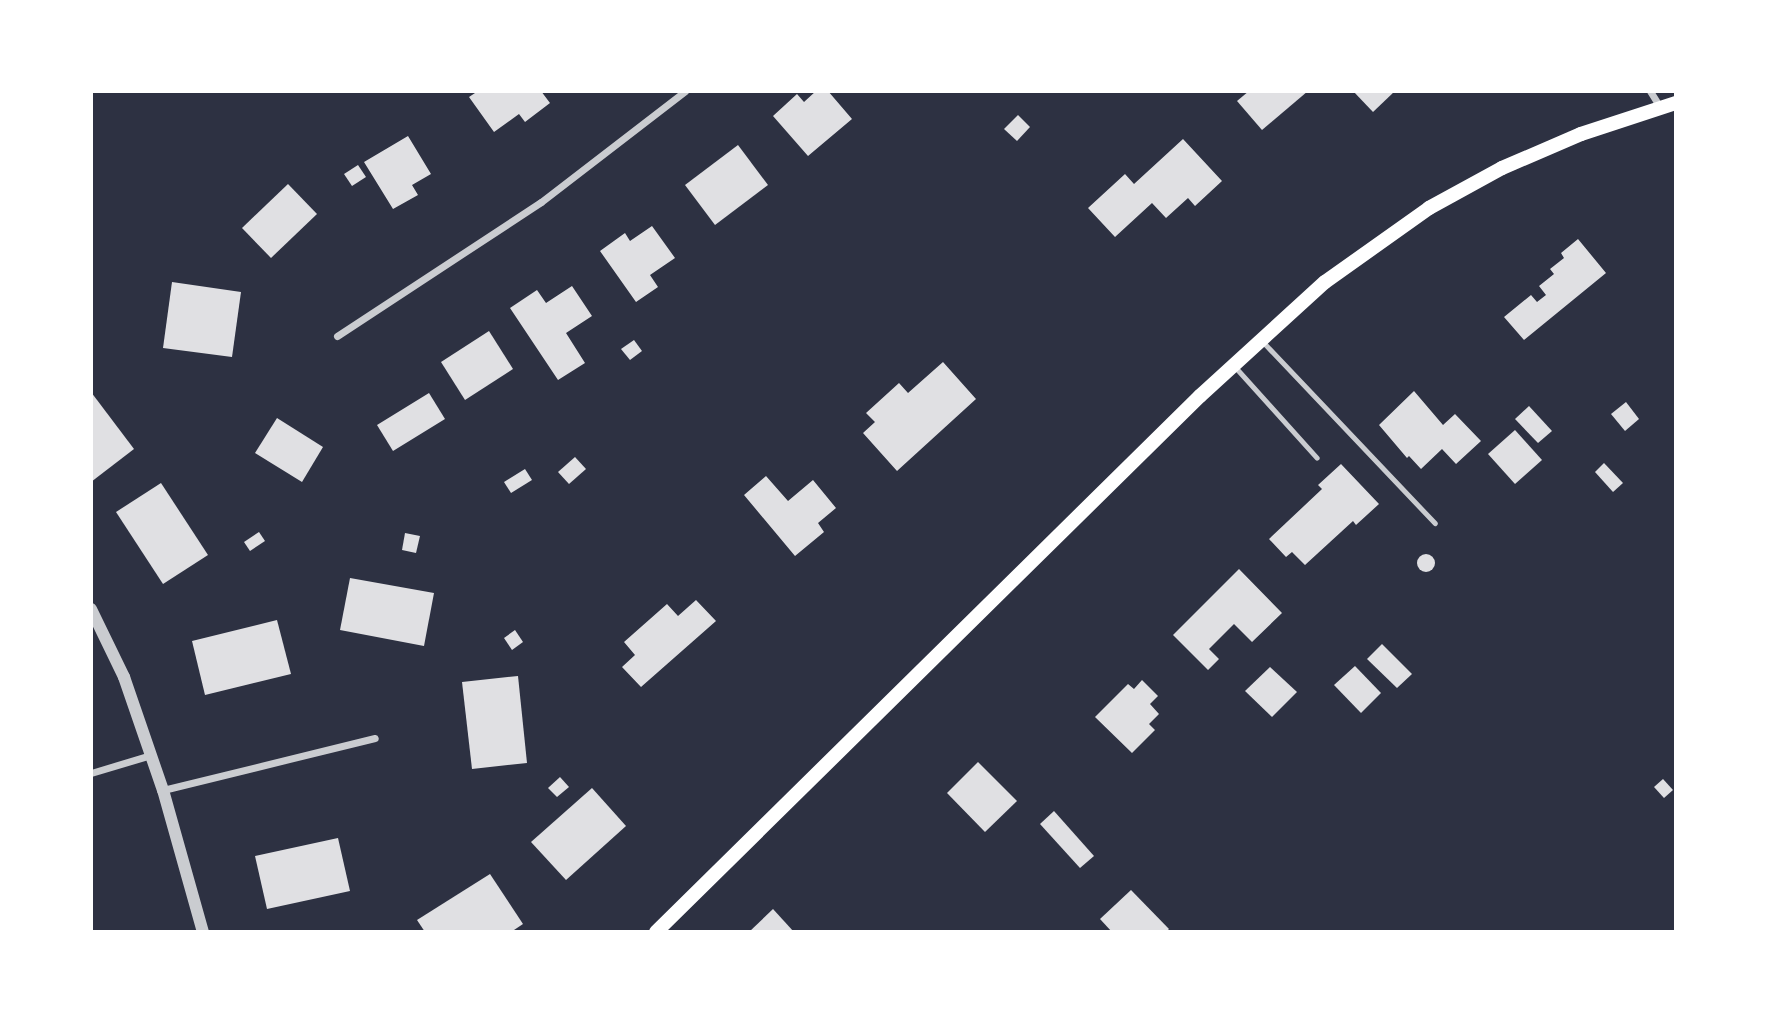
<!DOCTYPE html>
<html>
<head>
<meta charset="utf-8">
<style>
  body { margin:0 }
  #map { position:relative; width:1767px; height:1023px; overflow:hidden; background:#2d3142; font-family:"Fira Sans",sans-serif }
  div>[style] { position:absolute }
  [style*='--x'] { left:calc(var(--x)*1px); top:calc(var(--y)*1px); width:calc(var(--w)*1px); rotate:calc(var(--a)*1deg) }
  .building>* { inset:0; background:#e0e0e3 }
  .round { border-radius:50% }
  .service>* { height:5px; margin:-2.5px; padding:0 2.5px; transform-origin:2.5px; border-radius:2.5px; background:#caccd0 }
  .minor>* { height:7px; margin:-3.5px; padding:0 3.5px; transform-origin:3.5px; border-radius:3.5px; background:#caccd0 }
  .tertiary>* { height:12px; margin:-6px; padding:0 6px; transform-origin:6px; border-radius:6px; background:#caccd0 }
  .secondary>* { height:14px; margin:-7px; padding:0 7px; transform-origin:7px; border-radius:7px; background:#fff }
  span { translate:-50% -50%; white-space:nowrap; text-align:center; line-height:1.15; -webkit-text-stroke:7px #fff; paint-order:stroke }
  .frame { position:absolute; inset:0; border:93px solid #fff; pointer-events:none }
</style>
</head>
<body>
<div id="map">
  <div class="building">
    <div style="clip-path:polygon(478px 91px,541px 91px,550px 103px,525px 122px,519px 114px,494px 132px,469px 97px)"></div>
    <div style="clip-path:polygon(816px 91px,828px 91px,852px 119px,808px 156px,773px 116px,797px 94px,804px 102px)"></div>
    <div style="clip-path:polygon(1249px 91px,1308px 91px,1262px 130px,1237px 101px)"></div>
    <div style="clip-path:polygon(1353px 91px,1395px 91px,1373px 112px)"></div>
    <div style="clip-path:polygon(1018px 115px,1030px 127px,1017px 141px,1004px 129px)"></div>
    <div style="clip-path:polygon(408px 136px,431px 174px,412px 185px,418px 195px,393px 209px,364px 162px)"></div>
    <div style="clip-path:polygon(1183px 139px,1222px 181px,1195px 206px,1188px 198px,1166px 218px,1152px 203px,1115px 237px,1088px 208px,1125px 174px,1134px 184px)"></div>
    <div style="clip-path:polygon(738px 145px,768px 185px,715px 225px,685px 185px)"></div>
    <div style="clip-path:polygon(358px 165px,366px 177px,352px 186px,344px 174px)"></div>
    <div style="clip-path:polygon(288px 184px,317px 214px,271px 258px,242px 228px)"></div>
    <div style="clip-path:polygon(652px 226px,675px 258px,650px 275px,658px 287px,636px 302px,600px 251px,625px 233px,630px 241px)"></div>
    <div style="clip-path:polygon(1578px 239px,1606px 273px,1524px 340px,1504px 317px,1531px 295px,1537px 302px,1546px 295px,1539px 286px,1554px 274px,1550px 269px,1564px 258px,1561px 253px)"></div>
    <div style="clip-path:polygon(172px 282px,241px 292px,232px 357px,163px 348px)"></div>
    <div style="clip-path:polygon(572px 286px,592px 316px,566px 333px,585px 363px,558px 380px,510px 308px,537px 290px,546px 303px)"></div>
    <div style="clip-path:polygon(489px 331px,513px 369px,465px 400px,441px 362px)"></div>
    <div style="clip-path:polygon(634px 340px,642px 351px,630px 360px,621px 349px)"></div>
    <div style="clip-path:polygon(943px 362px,976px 399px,897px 471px,863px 433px,875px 422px,866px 413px,899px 383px,908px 393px)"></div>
    <div style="clip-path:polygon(1414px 391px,1443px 425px,1455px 414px,1481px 441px,1456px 464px,1442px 449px,1421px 469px,1409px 456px,1407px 458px,1379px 425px)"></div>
    <div style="clip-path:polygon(91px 392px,134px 449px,91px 482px)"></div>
    <div style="clip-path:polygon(429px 393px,445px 419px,393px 451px,377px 425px)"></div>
    <div style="clip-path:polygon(1626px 402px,1639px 419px,1625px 431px,1611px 414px)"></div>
    <div style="clip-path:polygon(1529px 406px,1552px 431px,1538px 443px,1515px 419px)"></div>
    <div style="clip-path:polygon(277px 418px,323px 447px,302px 482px,255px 453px)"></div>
    <div style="clip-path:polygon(1515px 430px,1542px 460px,1515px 484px,1488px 454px)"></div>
    <div style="clip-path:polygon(575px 457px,586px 469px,569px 484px,558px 472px)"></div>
    <div style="clip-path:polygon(1604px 463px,1623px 483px,1613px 492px,1595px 472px)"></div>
    <div style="clip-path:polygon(1341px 464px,1379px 504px,1356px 525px,1353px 521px,1305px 565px,1292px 552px,1286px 557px,1269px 539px,1322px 489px,1318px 485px)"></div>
    <div style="clip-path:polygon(525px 469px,532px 480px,511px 493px,504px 482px)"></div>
    <div style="clip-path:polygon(766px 476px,788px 501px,813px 480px,836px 508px,818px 523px,824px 532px,795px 556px,744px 495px)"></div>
    <div style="clip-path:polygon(161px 483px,208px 555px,163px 584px,116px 512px)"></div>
    <div style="clip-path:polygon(259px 532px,265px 541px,250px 551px,244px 542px)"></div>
    <div style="clip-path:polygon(405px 533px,420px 536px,416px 553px,402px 550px)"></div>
    <div class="round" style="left:1417px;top:554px;width:18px;height:18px"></div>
    <div style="clip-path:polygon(1239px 569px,1282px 613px,1252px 642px,1234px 624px,1209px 649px,1219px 659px,1208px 670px,1173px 635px)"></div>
    <div style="clip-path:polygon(350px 578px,434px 593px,424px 646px,340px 630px)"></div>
    <div style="clip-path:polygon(696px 600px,716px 621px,641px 687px,622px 667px,635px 655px,624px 642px,667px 604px,678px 616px)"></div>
    <div style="clip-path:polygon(277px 620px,291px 674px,205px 695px,192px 641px)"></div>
    <div style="clip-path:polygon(515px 630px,523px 642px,512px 650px,504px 638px)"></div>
    <div style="clip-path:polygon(1382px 644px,1412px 674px,1397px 688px,1367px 659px)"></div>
    <div style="clip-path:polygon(1355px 666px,1381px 693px,1361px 713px,1334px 685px)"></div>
    <div style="clip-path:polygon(1270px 667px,1297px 692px,1272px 717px,1245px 691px)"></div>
    <div style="clip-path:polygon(518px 676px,527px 763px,472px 769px,462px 682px)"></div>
    <div style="clip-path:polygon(1142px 680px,1158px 696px,1150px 704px,1159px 714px,1149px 724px,1155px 730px,1132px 753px,1095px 717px,1128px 684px,1134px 689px)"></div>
    <div style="clip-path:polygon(978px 762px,1017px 801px,985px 832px,947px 793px)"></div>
    <div style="clip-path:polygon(560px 777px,569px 787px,557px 797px,548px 788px)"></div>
    <div style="clip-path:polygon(1663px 779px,1673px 790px,1664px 798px,1654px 787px)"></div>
    <div style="clip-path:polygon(592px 788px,626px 826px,566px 880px,531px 842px)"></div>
    <div style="clip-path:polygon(1054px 811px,1094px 856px,1080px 868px,1040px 824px)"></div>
    <div style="clip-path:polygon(338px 838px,350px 891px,267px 909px,255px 856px)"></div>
    <div style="clip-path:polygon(490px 874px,523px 924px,511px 932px,425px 932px,417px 920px)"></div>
    <div style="clip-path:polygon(1131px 890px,1169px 929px,1166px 932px,1112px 932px,1100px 919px)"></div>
    <div style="clip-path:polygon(773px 909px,794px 932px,749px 932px)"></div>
  </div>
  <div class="service">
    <div style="--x:1262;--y:341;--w:251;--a:46.5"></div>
    <div style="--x:1235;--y:367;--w:122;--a:48"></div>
  </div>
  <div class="minor">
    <div style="--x:1650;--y:91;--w:19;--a:58"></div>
    <div style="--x:337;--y:336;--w:244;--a:-33.3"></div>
    <div style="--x:541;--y:202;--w:182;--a:-37.6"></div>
    <div style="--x:91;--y:773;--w:63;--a:-16.7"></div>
    <div style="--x:163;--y:790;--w:218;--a:-13.8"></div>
  </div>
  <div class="tertiary">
    <div style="--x:91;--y:609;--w:76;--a:64.1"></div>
    <div style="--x:124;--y:677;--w:120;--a:71"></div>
    <div style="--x:163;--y:790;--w:148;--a:74.3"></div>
  </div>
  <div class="secondary">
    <div style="--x:656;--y:932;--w:764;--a:-44.58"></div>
    <div style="--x:1200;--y:396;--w:169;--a:-42.4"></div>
    <div style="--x:1325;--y:282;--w:128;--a:-35.4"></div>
    <div style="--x:1429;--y:208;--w:83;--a:-28.7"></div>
    <div style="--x:1502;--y:168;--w:86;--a:-23.3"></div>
    <div style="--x:1581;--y:134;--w:100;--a:-18.1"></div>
  </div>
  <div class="frame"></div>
</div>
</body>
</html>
